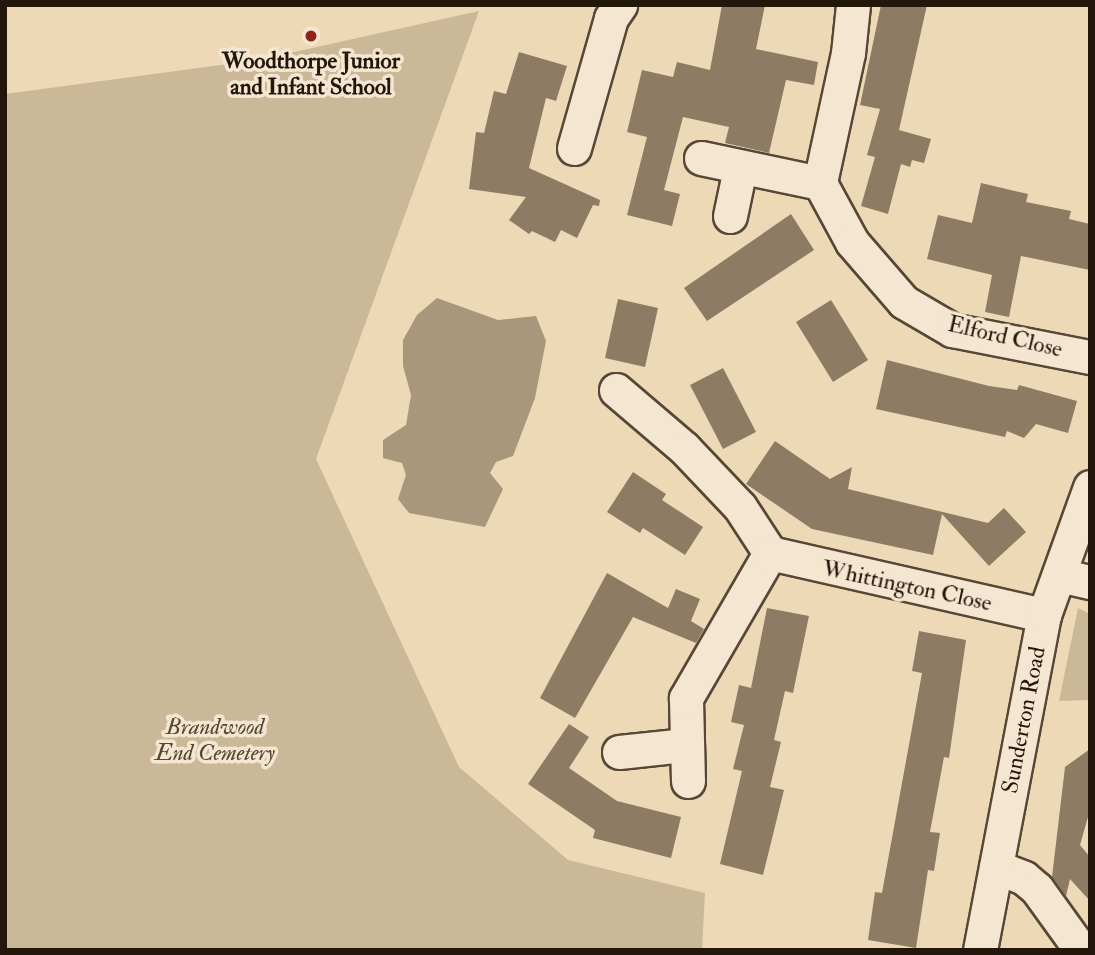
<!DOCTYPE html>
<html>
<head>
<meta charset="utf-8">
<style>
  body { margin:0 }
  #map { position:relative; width:1095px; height:955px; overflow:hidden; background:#eed9b6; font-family:"IM FELL Double Pica",serif }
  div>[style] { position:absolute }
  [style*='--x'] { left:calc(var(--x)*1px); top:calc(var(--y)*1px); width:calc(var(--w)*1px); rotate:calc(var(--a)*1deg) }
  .green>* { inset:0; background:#cbb899 }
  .water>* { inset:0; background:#a9977c }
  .building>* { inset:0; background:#8d7b64 }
  .roads { filter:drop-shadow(2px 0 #564736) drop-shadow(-2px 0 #564736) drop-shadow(0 2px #564736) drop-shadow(0 -2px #564736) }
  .minor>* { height:33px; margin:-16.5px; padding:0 16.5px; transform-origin:16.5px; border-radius:16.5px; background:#f4e6d0 }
  .dots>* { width:19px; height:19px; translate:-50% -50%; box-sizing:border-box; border:4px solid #f4e6d0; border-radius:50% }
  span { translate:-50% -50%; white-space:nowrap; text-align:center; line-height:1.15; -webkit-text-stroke:7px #f4e6d0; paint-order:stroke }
  .poi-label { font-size:23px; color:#23160b; font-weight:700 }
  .street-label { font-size:23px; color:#23160b }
  .park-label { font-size:23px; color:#554736; font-style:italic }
  .frame { position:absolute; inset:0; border:7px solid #23160b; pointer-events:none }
</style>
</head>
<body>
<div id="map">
  <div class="green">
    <div style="clip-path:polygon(479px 11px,316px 459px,459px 767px,568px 860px,705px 893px,702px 950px,5px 950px,5px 94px,258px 60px)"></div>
    <div style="clip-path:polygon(1078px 608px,1090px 614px,1090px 700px,1059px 701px)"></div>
  </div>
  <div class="water">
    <div style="clip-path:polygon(437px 298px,498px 320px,536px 316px,546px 341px,535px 398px,513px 456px,496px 462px,490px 473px,503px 489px,485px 527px,409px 513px,398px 499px,406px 475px,402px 463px,383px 458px,383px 440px,406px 425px,411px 395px,403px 366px,403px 340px,417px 315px)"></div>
  </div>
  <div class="building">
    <div style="clip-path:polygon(722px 5px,765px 5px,756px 49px,818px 62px,814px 85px,786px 80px,769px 153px,725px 143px,729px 127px,683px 117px,664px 190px,680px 194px,672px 226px,627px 215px,647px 137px,627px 132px,642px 70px,673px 77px,677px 62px,710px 70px)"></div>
    <div style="clip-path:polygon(881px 5px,927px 5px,899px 130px,931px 139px,924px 163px,912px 160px,910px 167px,901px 164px,888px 214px,861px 206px,875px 157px,867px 155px,880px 109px,860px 105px)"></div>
    <div style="clip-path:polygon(519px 52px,567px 66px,556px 101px,546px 98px,529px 168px,600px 200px,599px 206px,593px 205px,577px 238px,561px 230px,555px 242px,532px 231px,529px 234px,509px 220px,526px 197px,469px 189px,476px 132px,484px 133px,494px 91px,506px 94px)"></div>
    <div style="clip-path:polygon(981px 183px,1028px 194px,1026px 202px,1071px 211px,1069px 219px,1090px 224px,1090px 270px,1021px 256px,1009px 317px,985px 312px,992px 275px,927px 259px,938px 215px,972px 223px)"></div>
    <div style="clip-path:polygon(791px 214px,814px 250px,707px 321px,684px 288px)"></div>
    <div style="clip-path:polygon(618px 299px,658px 308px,645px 367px,605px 358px)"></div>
    <div style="clip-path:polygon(831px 300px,868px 360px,833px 382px,796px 322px)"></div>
    <div style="clip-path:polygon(887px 360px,989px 386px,1017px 390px,1019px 385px,1077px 401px,1068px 433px,1036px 424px,1024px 438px,1007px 431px,1005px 437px,876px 409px)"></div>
    <div style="clip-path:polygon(723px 368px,756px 432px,723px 449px,690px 385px)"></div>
    <div style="clip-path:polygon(775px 441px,830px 479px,852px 467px,848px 489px,988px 523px,1004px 508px,1026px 532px,989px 566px,942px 514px,933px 555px,812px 529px,746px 484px)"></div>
    <div style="clip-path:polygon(633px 472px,666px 494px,662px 500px,703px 527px,685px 555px,643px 528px,640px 533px,607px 512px)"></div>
    <div style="clip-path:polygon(607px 573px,668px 608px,676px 589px,700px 599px,691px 621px,704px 629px,696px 643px,633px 617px,575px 718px,540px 698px)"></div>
    <div style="clip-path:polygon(767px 608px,809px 616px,793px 693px,785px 691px,774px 740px,781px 742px,770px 787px,784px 790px,763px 875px,720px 864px,742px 771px,733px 769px,744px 725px,731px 722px,739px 685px,751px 688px)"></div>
    <div style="clip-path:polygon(919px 631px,966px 640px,949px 758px,944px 757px,930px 832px,940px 833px,934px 871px,928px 870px,916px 948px,868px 940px,875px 892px,882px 893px,922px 673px,912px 671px)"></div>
    <div style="clip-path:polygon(569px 724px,589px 737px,569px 768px,617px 801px,681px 817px,671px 858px,593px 838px,595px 830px,528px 784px)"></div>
    <div style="clip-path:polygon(1090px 749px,1090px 810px,1080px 845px,1090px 857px,1090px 901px,1070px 879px,1066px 896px,1052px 877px,1065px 767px)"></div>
  </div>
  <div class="roads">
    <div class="minor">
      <div style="--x:853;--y:5;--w:48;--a:95.9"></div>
      <div style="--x:848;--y:53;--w:133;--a:102.2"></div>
      <div style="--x:820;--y:183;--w:67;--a:61.5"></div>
      <div style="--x:852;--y:242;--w:79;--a:49.1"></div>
      <div style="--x:904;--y:302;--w:56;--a:30.3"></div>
      <div style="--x:952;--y:330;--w:141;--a:11.1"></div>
      <div style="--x:574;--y:148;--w:135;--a:-74.1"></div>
      <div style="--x:611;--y:18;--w:16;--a:-55"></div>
      <div style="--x:701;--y:158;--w:122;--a:11.9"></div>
      <div style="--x:730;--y:216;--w:49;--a:-78.2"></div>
      <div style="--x:616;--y:390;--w:89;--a:40.5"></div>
      <div style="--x:684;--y:448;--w:81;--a:46.5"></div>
      <div style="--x:740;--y:507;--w:55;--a:56.9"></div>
      <div style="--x:1059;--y:575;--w:32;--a:13"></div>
      <div style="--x:619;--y:752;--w:65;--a:-6.1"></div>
      <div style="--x:688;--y:781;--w:83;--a:-91.4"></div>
      <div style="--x:686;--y:698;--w:168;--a:-59.9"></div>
      <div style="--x:770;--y:553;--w:281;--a:12.8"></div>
      <div style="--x:996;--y:867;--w:30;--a:21"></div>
      <div style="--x:1024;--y:878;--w:17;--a:40"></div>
      <div style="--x:1037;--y:889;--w:67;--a:54.2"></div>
      <div style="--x:1076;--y:943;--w:14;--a:30"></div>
      <div style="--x:980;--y:950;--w:341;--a:-79.2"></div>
      <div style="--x:1044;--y:615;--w:136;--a:-70.2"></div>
    </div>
  </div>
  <div class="dots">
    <div style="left:311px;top:36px;background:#8f2418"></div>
  </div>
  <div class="poi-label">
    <span style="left:311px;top:74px">Woodthorpe Junior<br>and Infant School</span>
  </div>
  <div class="street-label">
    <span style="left:1005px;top:337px;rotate:13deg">Elford Close</span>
    <span style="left:907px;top:586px;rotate:12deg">Whittington Close</span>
    <span style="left:1024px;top:720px;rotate:-79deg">Sunderton Road</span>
  </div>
  <div class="park-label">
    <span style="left:215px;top:740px">Brandwood<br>End Cemetery</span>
  </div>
  <div class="frame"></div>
</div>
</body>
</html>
